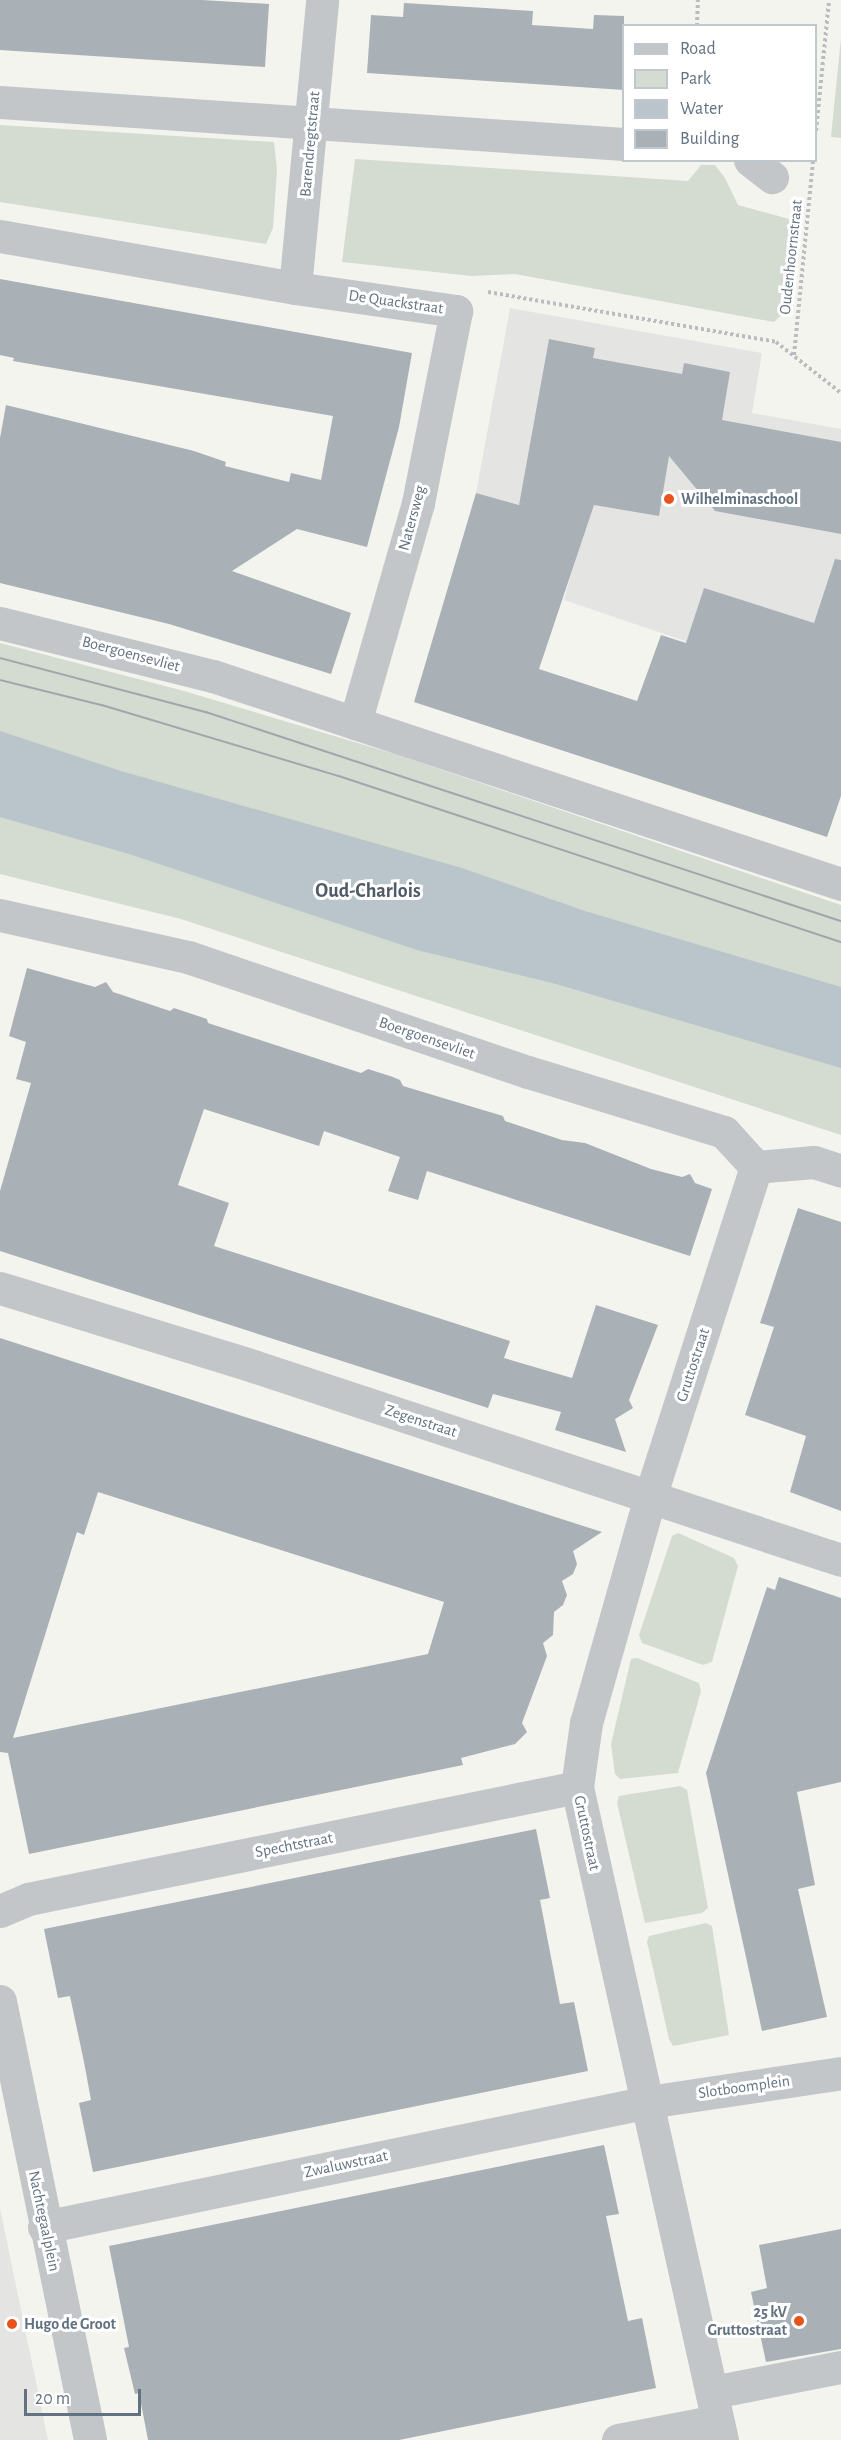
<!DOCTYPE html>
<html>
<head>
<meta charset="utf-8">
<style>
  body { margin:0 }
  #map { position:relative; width:841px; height:2440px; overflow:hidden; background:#f4f4ef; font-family:"Alegreya Sans",sans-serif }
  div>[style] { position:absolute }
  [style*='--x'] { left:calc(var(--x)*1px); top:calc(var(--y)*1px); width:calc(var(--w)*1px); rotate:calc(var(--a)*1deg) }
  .built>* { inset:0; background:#e4e5e3 }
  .green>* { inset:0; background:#d4dbd0 }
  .water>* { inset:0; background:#b9c5ca }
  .building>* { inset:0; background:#a9b0b6 }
  .path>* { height:4px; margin-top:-2px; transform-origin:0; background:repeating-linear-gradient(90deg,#babcbe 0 3px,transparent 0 6px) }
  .minor>* { height:33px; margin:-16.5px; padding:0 16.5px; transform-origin:16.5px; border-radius:16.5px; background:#c3c6c9 }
  .tram>* { height:1.5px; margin:-0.75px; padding:0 0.75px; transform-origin:0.75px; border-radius:0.75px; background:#a1a6ac }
  .dots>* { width:16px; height:16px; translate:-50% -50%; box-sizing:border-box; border:3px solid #fff; border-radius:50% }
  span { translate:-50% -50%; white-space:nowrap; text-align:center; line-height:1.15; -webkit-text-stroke:6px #fff; paint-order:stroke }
  .street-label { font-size:16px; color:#627281 }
  .poi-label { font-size:16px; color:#627281; font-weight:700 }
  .left { translate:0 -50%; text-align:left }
  .right { translate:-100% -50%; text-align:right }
  .quarter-label { font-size:20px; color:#505b66; font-weight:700 }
  .legend { position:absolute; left:622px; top:24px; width:195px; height:138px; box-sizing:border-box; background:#fff; border:2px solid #c0c7cd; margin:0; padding:8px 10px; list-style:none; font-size:18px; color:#627281 }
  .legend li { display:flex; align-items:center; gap:12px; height:30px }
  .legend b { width:30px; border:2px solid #c0c7cd }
  .scale { position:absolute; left:24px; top:2389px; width:117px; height:27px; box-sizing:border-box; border:3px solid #627281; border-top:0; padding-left:8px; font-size:18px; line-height:21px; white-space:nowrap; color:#627281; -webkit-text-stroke:4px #fff; paint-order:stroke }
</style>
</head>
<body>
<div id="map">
  <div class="built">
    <div style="clip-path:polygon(510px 308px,762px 353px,752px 413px,841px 429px,841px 694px,564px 600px,577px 553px,519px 505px,476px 493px)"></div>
    <div style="clip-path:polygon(0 2208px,48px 2440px,0 2440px)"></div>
  </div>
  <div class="green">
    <div style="clip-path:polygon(841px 38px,841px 138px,831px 137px)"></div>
    <div style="clip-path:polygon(0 125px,274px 142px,277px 170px,273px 228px,266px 244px,0 202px)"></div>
    <div style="clip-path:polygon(355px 159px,688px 181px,701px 165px,715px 165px,725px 178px,738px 205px,800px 222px,790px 307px,774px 322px,515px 274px,472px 276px,342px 262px)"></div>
    <div style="clip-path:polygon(0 643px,184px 691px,398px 755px,841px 905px,841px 1135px,181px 919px,0 874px)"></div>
    <div style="clip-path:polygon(678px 1533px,734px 1558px,738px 1566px,712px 1662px,703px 1665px,642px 1643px,639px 1635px,672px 1536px)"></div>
    <div style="clip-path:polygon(637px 1658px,699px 1683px,701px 1691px,678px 1773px,620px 1779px,615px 1774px,611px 1744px,631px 1659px)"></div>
    <div style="clip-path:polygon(680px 1786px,687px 1790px,708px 1908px,702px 1913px,645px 1923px,617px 1803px,619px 1796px)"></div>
    <div style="clip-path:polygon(706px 1923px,712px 1926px,729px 2035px,673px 2046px,669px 2039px,647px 1942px,649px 1936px)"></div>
  </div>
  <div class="water">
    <div style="clip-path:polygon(0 731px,121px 771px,462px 868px,585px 911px,841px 987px,841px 1068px,556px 984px,417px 950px,129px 854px,0 817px)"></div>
  </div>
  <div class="building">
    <div style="clip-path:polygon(0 0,202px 0,269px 4px,265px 67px,0 50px)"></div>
    <div style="clip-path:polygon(404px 3px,533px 11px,532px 25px,593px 29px,594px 15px,624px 16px,624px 90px,367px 73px,371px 15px,403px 17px)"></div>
    <div style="clip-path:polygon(0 279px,412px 353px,399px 427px,367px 547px,297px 529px,232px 571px,351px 613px,331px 674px,169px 624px,0 583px,0 438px,6px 405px,194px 451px,226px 462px,225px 466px,289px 482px,291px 473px,321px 480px,333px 416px,13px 361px,14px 358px,0 355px)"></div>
    <div style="clip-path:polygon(549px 339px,595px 348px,593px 358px,682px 374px,684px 363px,730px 372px,722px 420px,841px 442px,841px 534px,715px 511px,669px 456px,659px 516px,594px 505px,539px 669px,637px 701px,661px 635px,686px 643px,704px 588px,814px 623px,835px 559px,841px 560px,841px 796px,827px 837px,414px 702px,476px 493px,519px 505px)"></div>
    <div style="clip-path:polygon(27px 968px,95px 987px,106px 982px,113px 992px,170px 1011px,174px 1008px,207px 1019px,208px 1023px,361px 1073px,368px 1069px,393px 1077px,400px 1080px,403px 1086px,503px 1116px,505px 1121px,562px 1140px,585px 1143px,651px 1169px,682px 1177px,690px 1174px,695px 1183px,712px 1189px,690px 1256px,427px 1171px,418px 1200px,388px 1191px,400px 1157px,324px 1131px,319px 1146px,204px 1109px,178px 1185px,229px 1203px,214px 1246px,510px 1341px,504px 1358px,572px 1378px,596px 1305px,658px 1325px,629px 1400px,633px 1408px,615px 1419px,626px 1452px,555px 1430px,561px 1412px,493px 1394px,488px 1408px,0 1251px,0 1191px,31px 1083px,16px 1079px,26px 1042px,9px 1036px)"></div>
    <div style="clip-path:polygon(798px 1208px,841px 1222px,841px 1511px,790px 1492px,806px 1436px,745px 1415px,774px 1327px,760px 1323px)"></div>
    <div style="clip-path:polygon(evenodd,0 1338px,602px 1532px,573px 1551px,577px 1564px,573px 1574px,562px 1581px,567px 1595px,563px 1605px,554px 1612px,553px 1635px,543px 1643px,547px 1656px,522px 1723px,527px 1732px,515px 1744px,461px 1758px,463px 1765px,29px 1854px,8px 1753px,0 1752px,0 1338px,98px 1492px,444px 1602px,428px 1654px,13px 1738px,77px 1532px,84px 1535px,98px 1492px)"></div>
    <div style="clip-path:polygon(779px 1577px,841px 1598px,841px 1782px,797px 1792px,815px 1885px,798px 1889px,827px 2017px,762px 2031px,706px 1773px,767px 1587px,775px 1590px)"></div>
    <div style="clip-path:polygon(536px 1829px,550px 1898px,540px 1900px,560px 2004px,574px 2002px,588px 2071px,93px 2172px,79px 2103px,91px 2100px,84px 2062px,70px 1996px,58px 1998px,44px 1929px)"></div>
    <div style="clip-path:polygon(604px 2145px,619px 2214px,606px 2216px,628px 2321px,642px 2318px,656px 2388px,399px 2440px,148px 2440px,139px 2393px,135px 2394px,124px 2348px,129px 2347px,109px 2246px)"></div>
    <div style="clip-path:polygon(841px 2229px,841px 2349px,766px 2362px,751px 2292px,767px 2288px,759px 2245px)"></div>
  </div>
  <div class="path">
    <div style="--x:697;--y:26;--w:26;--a:-88"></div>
    <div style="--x:816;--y:131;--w:132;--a:-84.3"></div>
    <div style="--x:488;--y:292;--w:292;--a:9.8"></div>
    <div style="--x:776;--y:342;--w:83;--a:38.1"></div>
    <div style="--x:794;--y:355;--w:196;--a:-84.4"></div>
  </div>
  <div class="minor">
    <div style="--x:0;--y:102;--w:625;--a:3.85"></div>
    <div style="--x:750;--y:160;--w:28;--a:38"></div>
    <div style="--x:0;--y:236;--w:300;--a:10"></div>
    <div style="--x:295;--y:288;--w:163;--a:8.1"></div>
    <div style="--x:456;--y:311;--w:196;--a:101.2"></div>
    <div style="--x:418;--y:503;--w:229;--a:106"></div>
    <div style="--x:295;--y:288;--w:289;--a:-84.6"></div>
    <div style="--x:0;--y:623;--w:219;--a:14"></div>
    <div style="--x:213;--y:676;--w:662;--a:18.33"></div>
    <div style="--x:0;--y:915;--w:193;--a:12.6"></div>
    <div style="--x:188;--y:957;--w:359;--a:18.7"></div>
    <div style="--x:528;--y:1072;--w:205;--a:17"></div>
    <div style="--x:724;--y:1132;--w:47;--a:47.6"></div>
    <div style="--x:756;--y:1167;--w:58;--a:-4.9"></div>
    <div style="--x:814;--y:1162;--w:28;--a:18"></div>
    <div style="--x:0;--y:1288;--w:265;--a:17.1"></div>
    <div style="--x:253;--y:1366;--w:619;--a:18.26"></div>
    <div style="--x:0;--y:1911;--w:30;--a:-23"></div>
    <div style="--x:28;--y:1899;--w:560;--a:-11.53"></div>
    <div style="--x:0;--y:2001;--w:448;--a:78.4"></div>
    <div style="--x:44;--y:2227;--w:617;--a:-11.69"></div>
    <div style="--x:648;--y:2102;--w:195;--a:-8.5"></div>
    <div style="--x:713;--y:2392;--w:130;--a:-11.1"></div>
    <div style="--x:618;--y:2440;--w:101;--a:-10.9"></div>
    <div style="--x:722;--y:2440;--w:669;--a:-102.52"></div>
    <div style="--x:577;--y:1787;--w:65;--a:-82"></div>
    <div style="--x:586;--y:1723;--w:235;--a:-74.2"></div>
    <div style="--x:650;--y:1497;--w:347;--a:-72.2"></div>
  </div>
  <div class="tram">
    <div style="--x:0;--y:658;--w:213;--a:14.7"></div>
    <div style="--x:206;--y:712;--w:669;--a:18.22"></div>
    <div style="--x:0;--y:680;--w:105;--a:13.8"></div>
    <div style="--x:102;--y:705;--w:247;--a:16.7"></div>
    <div style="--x:339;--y:776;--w:529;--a:18.3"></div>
  </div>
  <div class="dots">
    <div style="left:669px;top:499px;background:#e8521b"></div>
    <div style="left:799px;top:2321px;background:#e8521b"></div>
    <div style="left:12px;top:2324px;background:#e8521b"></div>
  </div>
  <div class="street-label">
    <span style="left:310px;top:144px;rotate:-85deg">Barendregtstraat</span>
    <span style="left:791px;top:257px;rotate:-84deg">Oudenhoornstraat</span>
    <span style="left:396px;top:302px;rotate:8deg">De Quackstraat</span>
    <span style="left:412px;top:518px;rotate:-75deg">Natersweg</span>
    <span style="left:131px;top:654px;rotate:15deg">Boergoensevliet</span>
    <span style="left:427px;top:1038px;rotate:19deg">Boergoensevliet</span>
    <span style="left:693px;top:1365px;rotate:-72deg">Gruttostraat</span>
    <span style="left:421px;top:1421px;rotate:18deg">Zegenstraat</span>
    <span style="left:587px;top:1833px;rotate:78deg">Gruttostraat</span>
    <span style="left:294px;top:1845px;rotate:-11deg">Spechtstraat</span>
    <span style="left:744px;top:2087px;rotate:-8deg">Slotboomplein</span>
    <span style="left:346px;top:2164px;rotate:-12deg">Zwaluwstraat</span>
    <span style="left:44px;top:2221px;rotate:78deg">Nachtegaalplein</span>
  </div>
  <div class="poi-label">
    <span class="left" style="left:681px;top:499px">Wilhelminaschool</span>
    <span class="right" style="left:787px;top:2321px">25 kV<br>Gruttostraat</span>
    <span class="left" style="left:24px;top:2324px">Hugo de Groot</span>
  </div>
  <div class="quarter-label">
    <span style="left:368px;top:891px">Oud-Charlois</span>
  </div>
  <ul class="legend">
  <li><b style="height:8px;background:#c3c6c9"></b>Road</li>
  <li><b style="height:16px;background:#d4dbd0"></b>Park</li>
  <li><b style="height:16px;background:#b9c5ca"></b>Water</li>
  <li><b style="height:16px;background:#a9b0b6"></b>Building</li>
  </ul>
  <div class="scale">20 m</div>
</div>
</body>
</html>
